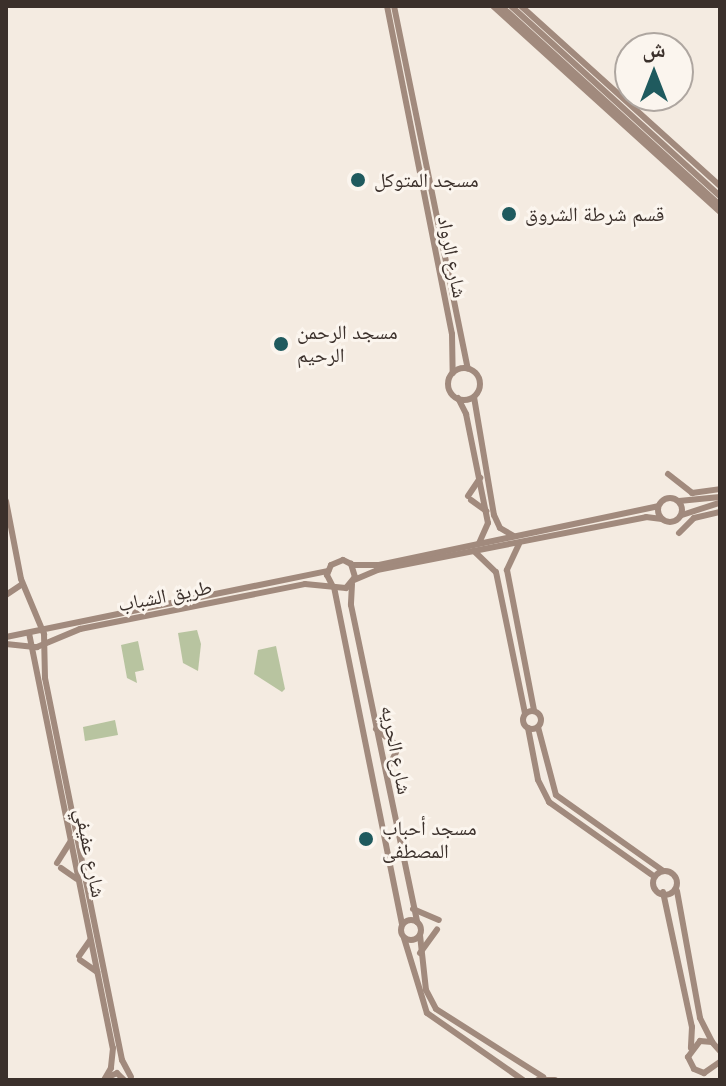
<!DOCTYPE html>
<html>
<head>
<meta charset="utf-8">
<style>
  body { margin:0 }
  #map { position:relative; width:726px; height:1086px; overflow:hidden; background:#f4ebe1; font-family:Arial,"Noto Naskh Arabic",sans-serif }
  div>[style] { position:absolute }
  [style*='--x'] { left:calc(var(--x)*1px); top:calc(var(--y)*1px); width:calc(var(--w)*1px); rotate:calc(var(--a)*1deg) }
  .green>* { inset:0; background:#b8c4a0 }
  .secondary>* { height:6px; margin:-3px; padding:0 3px; transform-origin:3px; border-radius:3px; background:#a18a7d }
  .secondary>.ring { margin:-3px; padding:0; box-sizing:content-box; background:none; border:6px solid #a18a7d; border-radius:50% }
  .dots>* { width:22px; height:22px; translate:-50% -50%; box-sizing:border-box; border:4px solid #fbf5ee; border-radius:50% }
  span { translate:-50% -50%; white-space:nowrap; text-align:center; line-height:1.15; -webkit-text-stroke:6px #fbf5ee; paint-order:stroke }
  .poi-label { font-size:20px; color:#3b302b }
  .left { translate:0 -50%; text-align:left }
  .street-label { font-size:20px; color:#3b302b }
  .frame { position:absolute; inset:0; border:8px solid #3b302b; pointer-events:none }
  .north { position:absolute; left:614px; top:32px; width:80px; height:80px; box-sizing:border-box; background:#fbf5ee; border:2px solid #aea6a0; border-radius:50%; rotate:0deg; font-size:22px; font-weight:700; line-height:32px; text-align:center; color:#3b302b }
  .north::after { content:''; display:block; margin:auto; width:28px; height:36px; background:#1f5a5e; clip-path:polygon(50% 0,100% 100%,50% 72%,0 100%) }
</style>
</head>
<body>
<div id="map">
  <div class="green">
    <div style="clip-path:polygon(197px 630px,201px 644px,198px 671px,183px 663px,178px 633px)"></div>
    <div style="clip-path:polygon(138px 641px,144px 670px,135px 672px,137px 683px,127px 678px,121px 645px)"></div>
    <div style="clip-path:polygon(276px 646px,285px 689px,282px 692px,254px 674px,258px 650px)"></div>
    <div style="clip-path:polygon(115px 720px,118px 735px,85px 741px,83px 727px)"></div>
  </div>
  <div class="secondary">
    <div style="--x:387;--y:6;--w:334;--a:78.8"></div>
    <div style="--x:452;--y:334;--w:39;--a:89"></div>
    <div style="--x:394;--y:6;--w:370;--a:78.5"></div>
    <div style="--x:493;--y:6;--w:307;--a:42.2"></div>
    <div style="--x:501;--y:6;--w:296;--a:42.3"></div>
    <div style="--x:511;--y:6;--w:282;--a:42.3"></div>
    <div style="--x:521;--y:6;--w:268;--a:42.1"></div>
    <div class="ring" style="left:448px;top:368px;width:26px;height:26px"></div>
    <div style="--x:474;--y:397;--w:120;--a:80.4"></div>
    <div style="--x:494;--y:515;--w:14;--a:65"></div>
    <div style="--x:500;--y:528;--w:16;--a:30"></div>
    <div style="--x:458;--y:398;--w:18;--a:63"></div>
    <div style="--x:466;--y:414;--w:111;--a:78.6"></div>
    <div style="--x:488;--y:523;--w:22;--a:114"></div>
    <div style="--x:668;--y:474;--w:31;--a:38"></div>
    <div style="--x:692;--y:493;--w:28;--a:-8"></div>
    <div style="--x:468;--y:496;--w:22;--a:-56"></div>
    <div class="ring" style="left:658px;top:498px;width:18px;height:18px"></div>
    <div style="--x:471;--y:500;--w:19;--a:36"></div>
    <div style="--x:6;--y:501;--w:79;--a:79.1"></div>
    <div style="--x:21;--y:579;--w:60;--a:67.3"></div>
    <div style="--x:44;--y:634;--w:44;--a:88.7"></div>
    <div style="--x:45;--y:678;--w:390;--a:78.6"></div>
    <div style="--x:122;--y:1060;--w:19;--a:62"></div>
    <div style="--x:679;--y:501;--w:41;--a:-5.6"></div>
    <div style="--x:682;--y:515;--w:40;--a:-18"></div>
    <div style="--x:679;--y:533;--w:21;--a:-45"></div>
    <div style="--x:694;--y:518;--w:27;--a:-13"></div>
    <div style="--x:519;--y:544;--w:29;--a:115"></div>
    <div style="--x:507;--y:570;--w:143;--a:79.1"></div>
    <div style="--x:474;--y:551;--w:30;--a:44"></div>
    <div style="--x:496;--y:572;--w:144;--a:78.4"></div>
    <div style="--x:353;--y:565;--w:26;--a:0"></div>
    <div style="--x:379;--y:565;--w:285;--a:-11.9"></div>
    <div style="--x:354;--y:580;--w:25;--a:-23"></div>
    <div style="--x:377;--y:570;--w:274;--a:-11.1"></div>
    <div style="--x:646;--y:517;--w:16;--a:7"></div>
    <div style="--x:352;--y:584;--w:21;--a:93"></div>
    <div style="--x:351;--y:605;--w:324;--a:78.2"></div>
    <div style="--x:334;--y:587;--w:344;--a:78.6"></div>
    <div style="--x:6;--y:595;--w:18;--a:-34"></div>
    <div style="--x:29;--y:633;--w:423;--a:78.6"></div>
    <div style="--x:113;--y:1048;--w:20;--a:96"></div>
    <div style="--x:111;--y:1068;--w:14;--a:120"></div>
    <div style="--x:6;--y:637;--w:329;--a:-11.6"></div>
    <div style="--x:6;--y:644;--w:31;--a:6"></div>
    <div style="--x:37;--y:647;--w:47;--a:-22.7"></div>
    <div style="--x:80;--y:629;--w:229;--a:-11.3"></div>
    <div style="--x:305;--y:584;--w:41;--a:5.6"></div>
    <div style="--x:346;--y:588;--w:14;--a:-51"></div>
    <div style="--x:355;--y:577;--w:14;--a:-107"></div>
    <div style="--x:351;--y:564;--w:9;--a:-153"></div>
    <div style="--x:343;--y:560;--w:13;--a:157"></div>
    <div style="--x:331;--y:565;--w:11;--a:112"></div>
    <div style="--x:327;--y:575;--w:11;--a:63"></div>
    <div class="ring" style="left:523px;top:711px;width:12px;height:12px"></div>
    <div style="--x:538;--y:727;--w:70;--a:75.2"></div>
    <div style="--x:556;--y:795;--w:130;--a:35.3"></div>
    <div style="--x:528;--y:728;--w:53;--a:79.1"></div>
    <div style="--x:538;--y:780;--w:25;--a:63"></div>
    <div style="--x:549;--y:802;--w:126;--a:35.3"></div>
    <div style="--x:376;--y:729;--w:24;--a:38"></div>
    <div style="--x:386;--y:772;--w:22;--a:-63"></div>
    <div style="--x:57;--y:863;--w:25;--a:-58"></div>
    <div style="--x:61;--y:868;--w:19;--a:35"></div>
    <div class="ring" style="left:653px;top:871px;width:18px;height:18px"></div>
    <div style="--x:677;--y:891;--w:129;--a:79.7"></div>
    <div style="--x:700;--y:1018;--w:27;--a:63"></div>
    <div style="--x:663;--y:892;--w:138;--a:77.9"></div>
    <div style="--x:692;--y:1027;--w:21;--a:93"></div>
    <div style="--x:413;--y:909;--w:28;--a:23"></div>
    <div class="ring" style="left:401px;top:920px;width:14px;height:14px"></div>
    <div style="--x:420;--y:935;--w:55;--a:83.8"></div>
    <div style="--x:426;--y:990;--w:21;--a:62"></div>
    <div style="--x:436;--y:1009;--w:127;--a:32.4"></div>
    <div style="--x:404;--y:938;--w:78;--a:73"></div>
    <div style="--x:427;--y:1013;--w:117;--a:34.9"></div>
    <div style="--x:420;--y:953;--w:29;--a:-54"></div>
    <div style="--x:79;--y:956;--w:19;--a:-55"></div>
    <div style="--x:80;--y:960;--w:21;--a:35"></div>
    <div style="--x:720;--y:1051;--w:12;--a:-132"></div>
    <div style="--x:712;--y:1042;--w:12;--a:-175"></div>
    <div style="--x:700;--y:1041;--w:20;--a:127"></div>
    <div style="--x:688;--y:1057;--w:13;--a:63"></div>
    <div style="--x:694;--y:1069;--w:11;--a:22"></div>
    <div style="--x:704;--y:1073;--w:19;--a:-35"></div>
    <div style="--x:106;--y:1078;--w:12;--a:-24"></div>
    <div style="--x:117;--y:1073;--w:10;--a:45"></div>
    <div style="--x:538;--y:1080;--w:17;--a:0"></div>
  </div>
  <div class="dots">
    <div style="left:358px;top:180px;background:#1f5a5e"></div>
    <div style="left:509px;top:214px;background:#1f5a5e"></div>
    <div style="left:281px;top:344px;background:#1f5a5e"></div>
    <div style="left:366px;top:839px;background:#1f5a5e"></div>
  </div>
  <div class="poi-label">
    <span class="left" style="left:374px;top:180px">مسجد المتوكل</span>
    <span class="left" style="left:525px;top:214px">قسم شرطة الشروق</span>
    <span class="left" style="left:297px;top:344px">مسجد الرحمن<br>الرحيم</span>
    <span class="left" style="left:382px;top:840px">مسجد أحباب<br>المصطفى</span>
  </div>
  <div class="street-label">
    <span style="left:452px;top:257px;rotate:79deg">شارع الرواد</span>
    <span style="left:165px;top:596px;rotate:-11deg">طريق الشباب</span>
    <span style="left:396px;top:750px;rotate:79deg">شارع الحريه</span>
    <span style="left:90px;top:853px;rotate:79deg">شارع عفيفي</span>
  </div>
  <div class="frame"></div>
  <div class="north">ش</div>
</div>
</body>
</html>
